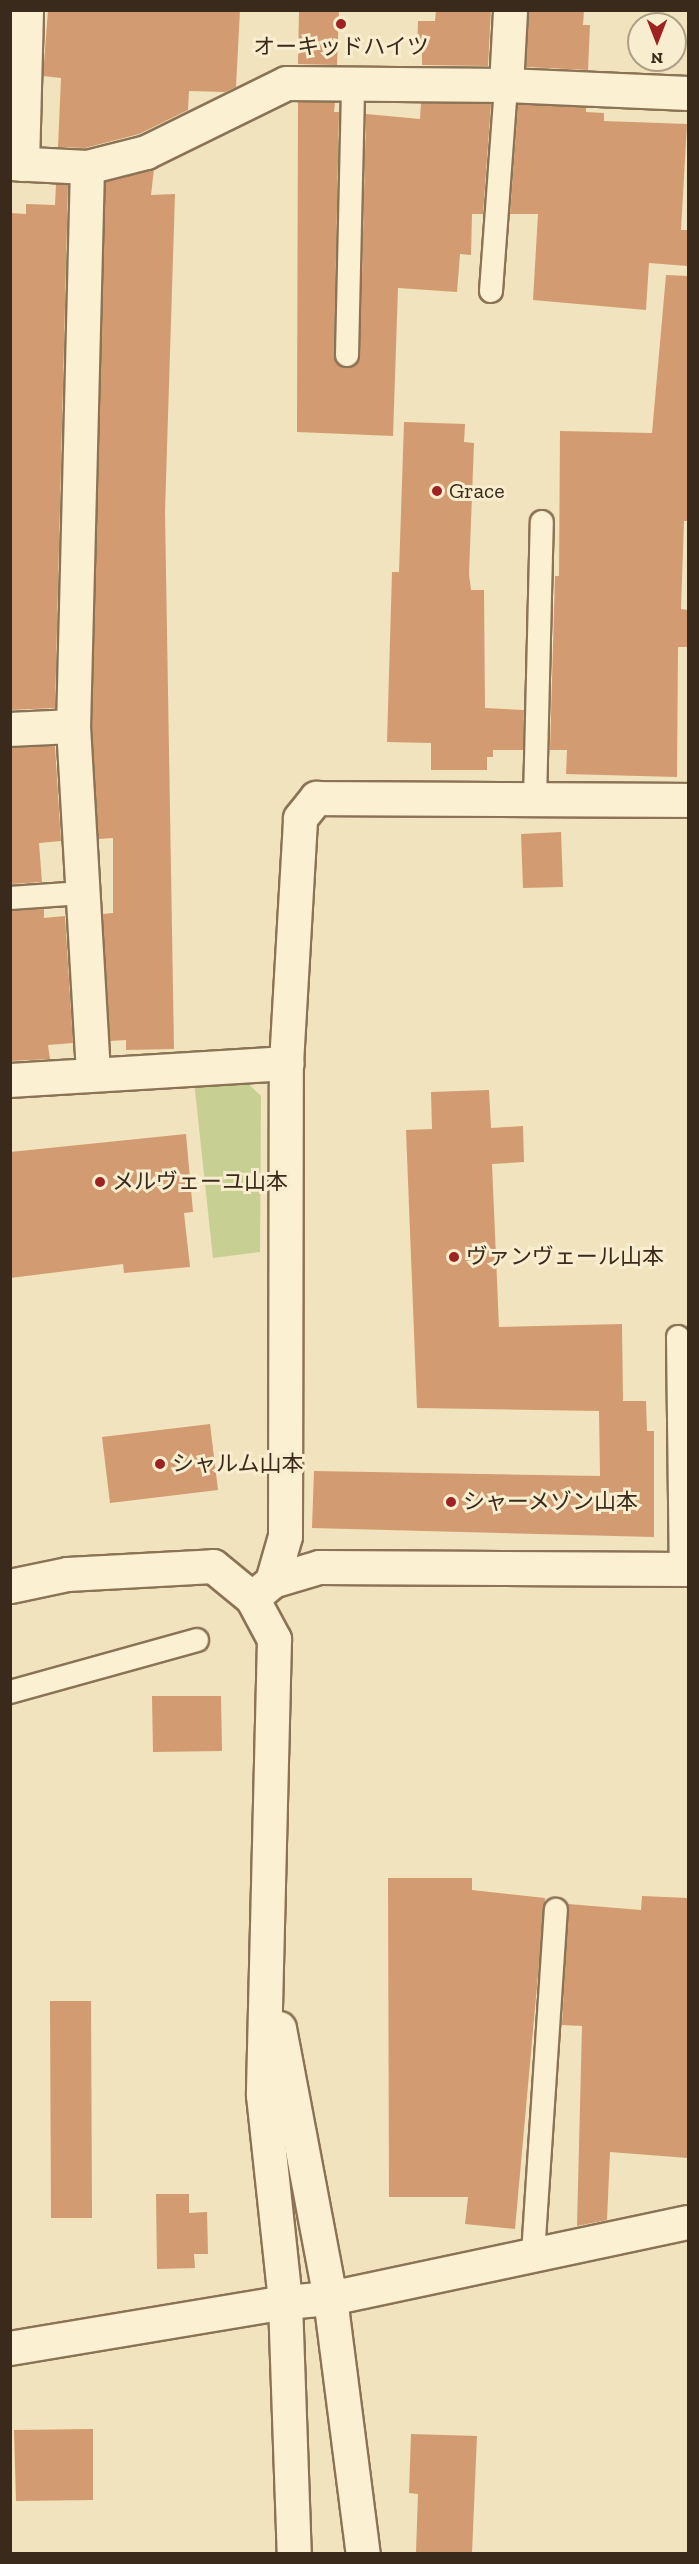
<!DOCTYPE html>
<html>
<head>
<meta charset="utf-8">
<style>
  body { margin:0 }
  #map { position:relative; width:699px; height:2564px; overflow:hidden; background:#f1e3be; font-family:"Zilla Slab","Noto Sans JP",serif }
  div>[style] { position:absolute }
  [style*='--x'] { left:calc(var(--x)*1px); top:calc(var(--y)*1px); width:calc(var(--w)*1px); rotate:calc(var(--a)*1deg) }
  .green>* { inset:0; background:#c7d092 }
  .building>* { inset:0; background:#d29b71 }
  .roads { filter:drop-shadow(2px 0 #8b7355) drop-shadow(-2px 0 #8b7355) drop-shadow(0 2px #8b7355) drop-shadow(0 -2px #8b7355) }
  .service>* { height:22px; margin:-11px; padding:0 11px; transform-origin:11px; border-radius:11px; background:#fbf0d2 }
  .minor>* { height:33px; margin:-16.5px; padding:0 16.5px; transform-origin:16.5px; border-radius:16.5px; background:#fbf0d2 }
  .tertiary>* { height:33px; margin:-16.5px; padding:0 16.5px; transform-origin:16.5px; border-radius:16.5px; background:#fbf0d2 }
  .dots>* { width:16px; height:16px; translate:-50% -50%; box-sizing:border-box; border:3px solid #f8edce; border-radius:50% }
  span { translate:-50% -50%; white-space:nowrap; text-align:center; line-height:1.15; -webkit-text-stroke:6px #f8edce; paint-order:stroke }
  .poi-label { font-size:22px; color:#392a1b }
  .left { translate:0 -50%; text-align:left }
  .frame { position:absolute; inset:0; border:12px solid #392a1b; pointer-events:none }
  .north { position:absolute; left:627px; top:12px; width:60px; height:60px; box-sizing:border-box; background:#f8edce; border:2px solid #ac9f86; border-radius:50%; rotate:180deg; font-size:16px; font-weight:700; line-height:24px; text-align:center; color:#392a1b }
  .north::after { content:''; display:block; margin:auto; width:21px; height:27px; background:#9e2221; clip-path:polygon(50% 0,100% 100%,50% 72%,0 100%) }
</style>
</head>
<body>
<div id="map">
  <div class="green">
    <div style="clip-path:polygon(241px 1077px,261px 1096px,260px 1252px,213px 1258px,194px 1081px)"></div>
  </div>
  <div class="building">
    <div style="clip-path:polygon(48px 10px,240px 10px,236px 87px,225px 92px,189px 91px,188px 110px,139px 134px,85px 148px,58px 147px,61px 78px,43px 76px)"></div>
    <div style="clip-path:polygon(299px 10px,339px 10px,337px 65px,298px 64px)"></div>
    <div style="clip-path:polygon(436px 10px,491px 10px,488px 66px,422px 65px,422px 54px,417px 53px,418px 21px,435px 21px)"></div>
    <div style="clip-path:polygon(529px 10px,584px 10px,583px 25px,590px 25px,588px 70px,526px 67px)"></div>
    <div style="clip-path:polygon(298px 102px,335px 102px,334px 112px,339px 112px,334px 355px,340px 366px,347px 368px,360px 355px,366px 114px,420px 119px,421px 103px,491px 104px,483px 214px,472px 214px,471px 255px,460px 254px,457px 292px,398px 288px,393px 436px,297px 432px)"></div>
    <div style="clip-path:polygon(518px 104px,586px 107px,586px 112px,604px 113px,604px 121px,687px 124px,681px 230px,688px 230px,688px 266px,649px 263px,646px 310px,533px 300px,538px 214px,510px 214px)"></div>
    <div style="clip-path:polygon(154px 169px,151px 195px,175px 194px,165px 512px,174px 1049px,126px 1050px,126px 1040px,110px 1041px,103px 914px,113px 913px,113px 838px,98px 839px,92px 726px,105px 182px)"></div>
    <div style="clip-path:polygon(56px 184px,68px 185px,55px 708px,10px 710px,10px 213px,26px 214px,26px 204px,55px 205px)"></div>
    <div style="clip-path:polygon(666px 275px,688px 276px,688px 521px,684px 521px,681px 609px,688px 610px,688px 647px,678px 647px,677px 777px,566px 774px,567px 750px,550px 750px,555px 576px,559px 576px,560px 431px,652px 433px)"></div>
    <div style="clip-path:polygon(404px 422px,465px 424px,464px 442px,474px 443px,469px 574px,471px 590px,484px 590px,485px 708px,524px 710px,523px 750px,493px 750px,493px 757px,487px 757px,487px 770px,431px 770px,431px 743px,387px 742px,392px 572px,399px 572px)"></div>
    <div style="clip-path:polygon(55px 746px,61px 841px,39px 843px,42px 882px,10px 884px,10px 748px)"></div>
    <div style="clip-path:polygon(561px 832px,563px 887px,523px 888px,521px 834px)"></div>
    <div style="clip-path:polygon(44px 909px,44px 918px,65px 916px,73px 1043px,48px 1045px,50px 1059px,10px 1061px,10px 911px)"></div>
    <div style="clip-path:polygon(489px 1090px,491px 1128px,523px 1126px,524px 1162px,492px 1164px,499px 1327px,622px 1324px,623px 1401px,646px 1401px,647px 1431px,654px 1431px,654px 1537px,312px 1528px,314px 1471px,600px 1476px,599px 1411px,417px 1408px,406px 1130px,432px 1129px,431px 1092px)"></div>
    <div style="clip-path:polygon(186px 1134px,193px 1212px,184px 1213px,190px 1267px,124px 1273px,123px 1264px,10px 1278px,10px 1152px)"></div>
    <div style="clip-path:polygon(210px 1424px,218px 1490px,110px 1503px,102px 1437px)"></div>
    <div style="clip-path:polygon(152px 1696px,221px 1696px,222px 1751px,153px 1752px)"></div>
    <div style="clip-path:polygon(388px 1878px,472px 1878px,472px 1890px,545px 1898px,515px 2229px,465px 2224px,468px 2197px,389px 2197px)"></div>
    <div style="clip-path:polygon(642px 1896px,688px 1898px,688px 2158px,610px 2152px,607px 2220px,577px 2226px,582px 2026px,562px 2025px,568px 1904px,641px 1910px)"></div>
    <div style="clip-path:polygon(50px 2001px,91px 2001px,92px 2218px,51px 2218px)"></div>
    <div style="clip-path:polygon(156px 2194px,189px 2194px,189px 2213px,207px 2212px,208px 2254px,194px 2254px,195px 2268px,157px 2269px)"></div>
    <div style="clip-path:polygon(93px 2429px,93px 2500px,16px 2501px,14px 2430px)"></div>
    <div style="clip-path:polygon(411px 2434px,477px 2436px,472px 2553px,416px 2553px,418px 2494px,409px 2493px)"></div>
  </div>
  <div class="roads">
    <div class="service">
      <div style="--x:491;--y:291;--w:207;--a:-85.8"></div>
      <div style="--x:347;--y:355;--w:271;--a:-88.7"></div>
      <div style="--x:535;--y:800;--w:278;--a:-88.6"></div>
      <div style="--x:10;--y:898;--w:72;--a:-4"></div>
      <div style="--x:678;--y:1337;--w:232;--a:89.3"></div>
      <div style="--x:10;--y:1692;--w:194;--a:-15.5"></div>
      <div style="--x:533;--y:2254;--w:345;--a:-86.2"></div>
    </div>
    <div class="minor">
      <div style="--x:506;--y:85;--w:75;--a:-86.9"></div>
      <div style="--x:10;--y:163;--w:77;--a:3"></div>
      <div style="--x:87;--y:167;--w:61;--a:-14.3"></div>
      <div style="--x:146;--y:152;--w:156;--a:-26.2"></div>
      <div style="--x:286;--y:83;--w:220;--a:0.5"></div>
      <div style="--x:506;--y:85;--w:182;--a:2.5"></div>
      <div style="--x:22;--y:164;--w:154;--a:-88.5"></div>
      <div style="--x:87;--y:167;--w:559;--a:91.43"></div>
      <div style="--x:73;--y:726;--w:348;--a:86.7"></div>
      <div style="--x:10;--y:729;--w:63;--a:-2.7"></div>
      <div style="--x:10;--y:1080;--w:277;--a:-3.5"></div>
      <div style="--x:272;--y:1581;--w:49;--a:-16.6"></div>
      <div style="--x:319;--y:1567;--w:369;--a:0.3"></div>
      <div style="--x:252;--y:1598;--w:26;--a:-40"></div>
      <div style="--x:272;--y:1581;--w:47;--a:-73.9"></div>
      <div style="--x:285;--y:1536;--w:473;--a:-89.9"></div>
      <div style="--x:286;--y:1063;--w:245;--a:-86.7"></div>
      <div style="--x:300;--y:818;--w:26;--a:-51"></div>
      <div style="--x:316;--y:798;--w:372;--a:0.3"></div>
      <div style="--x:330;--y:2298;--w:258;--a:82.7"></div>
      <div style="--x:10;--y:2348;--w:279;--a:-9.5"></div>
      <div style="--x:285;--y:2302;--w:252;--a:88"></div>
    </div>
    <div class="tertiary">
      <div style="--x:10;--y:1586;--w:58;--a:-11.9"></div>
      <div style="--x:67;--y:1574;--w:146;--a:-3.1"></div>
      <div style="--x:213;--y:1566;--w:50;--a:39.4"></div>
      <div style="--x:252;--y:1598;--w:47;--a:61.8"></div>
      <div style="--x:274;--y:1639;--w:456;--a:91.4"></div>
      <div style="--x:263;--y:2095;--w:208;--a:83.9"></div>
      <div style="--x:285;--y:2302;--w:45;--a:-5.1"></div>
      <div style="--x:330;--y:2298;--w:366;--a:-12"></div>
      <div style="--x:279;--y:2028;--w:275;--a:79.3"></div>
    </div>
  </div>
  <div class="dots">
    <div style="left:341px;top:24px;background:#9e2221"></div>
    <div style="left:437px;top:491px;background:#9e2221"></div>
    <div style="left:100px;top:1182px;background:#9e2221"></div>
    <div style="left:454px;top:1257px;background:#9e2221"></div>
    <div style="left:160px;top:1464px;background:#9e2221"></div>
    <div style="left:451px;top:1502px;background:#9e2221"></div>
  </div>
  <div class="poi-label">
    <span style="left:341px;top:47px">オーキッドハイツ</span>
    <span class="left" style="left:449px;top:491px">Grace</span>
    <span class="left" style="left:112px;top:1182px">メルヴェーユ山本</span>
    <span class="left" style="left:466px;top:1257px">ヴァンヴェール山本</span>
    <span class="left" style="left:172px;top:1464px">シャルム山本</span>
    <span class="left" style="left:463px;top:1502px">シャーメゾン山本</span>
  </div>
  <div class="frame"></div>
  <div class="north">N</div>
</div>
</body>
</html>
